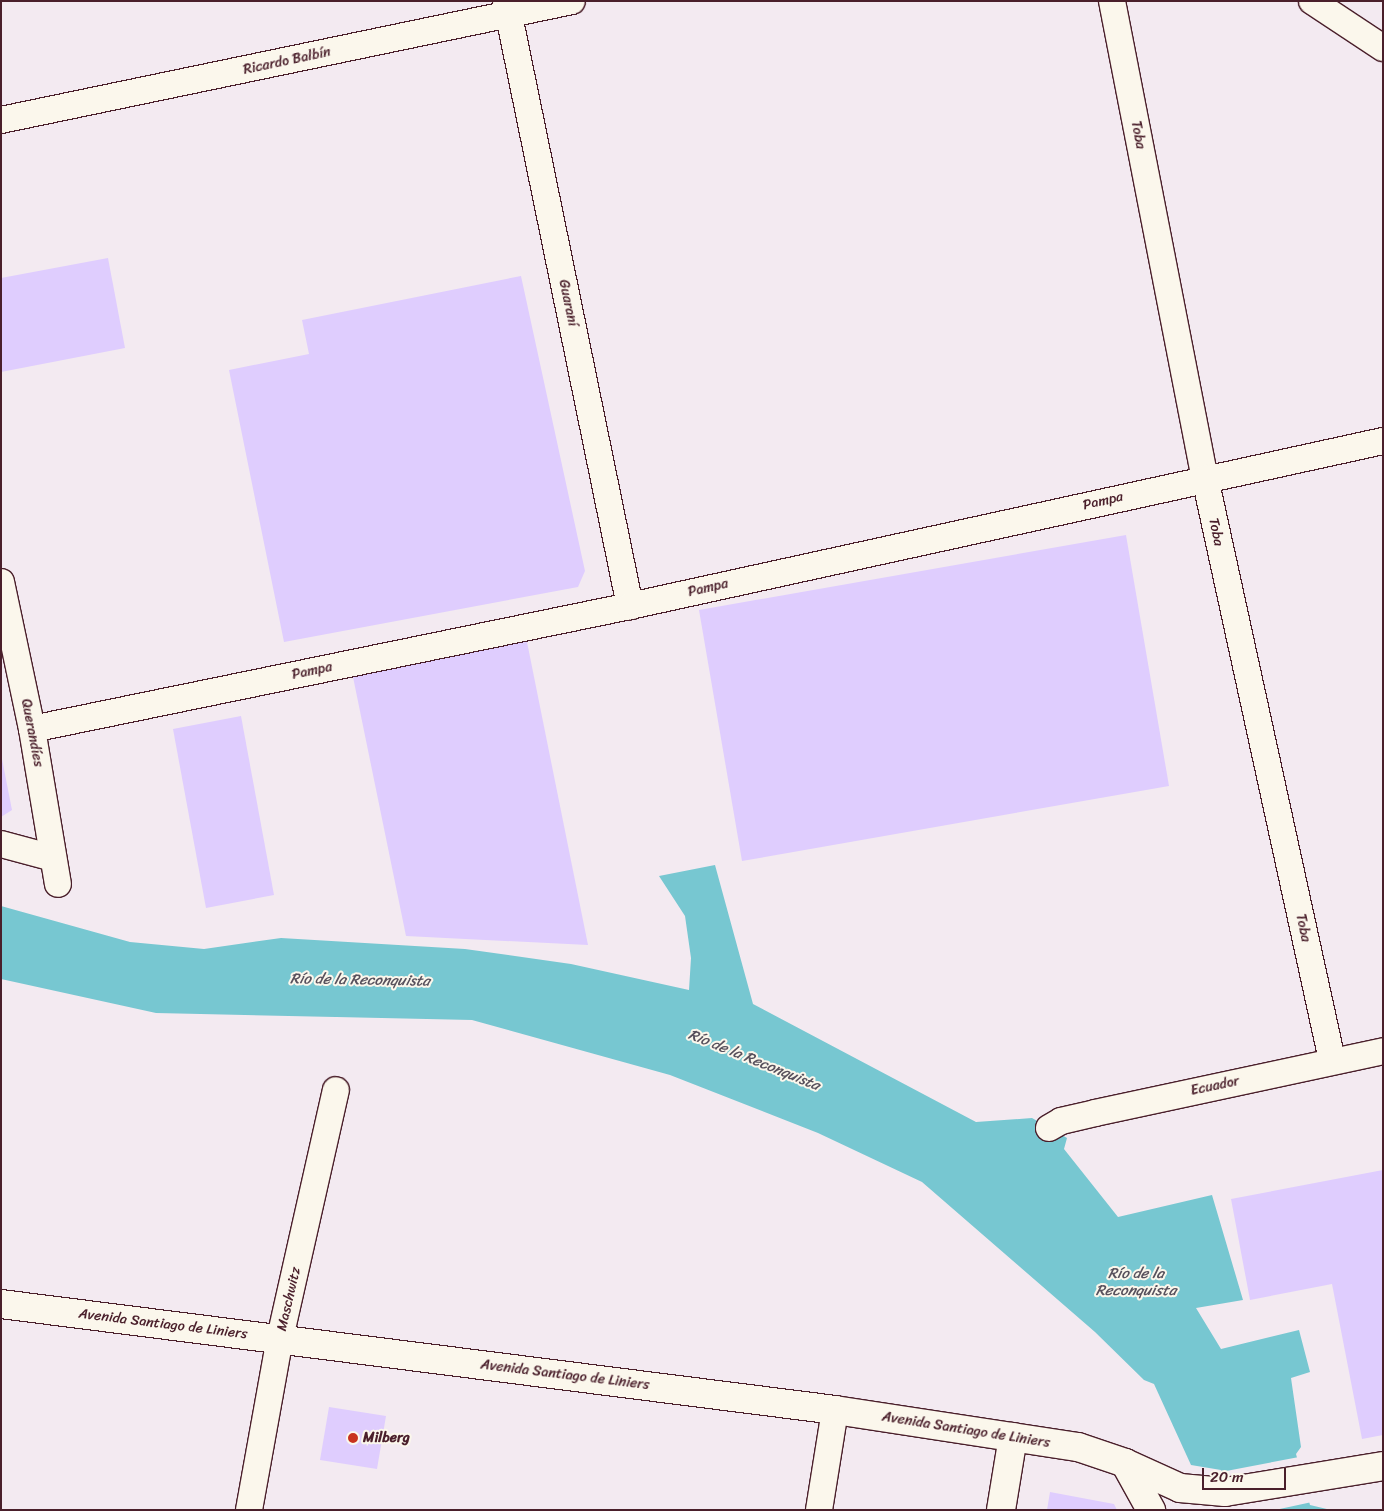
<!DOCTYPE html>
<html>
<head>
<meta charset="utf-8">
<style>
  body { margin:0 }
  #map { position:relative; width:1384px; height:1511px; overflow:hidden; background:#f3eaf1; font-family:Sriracha,sans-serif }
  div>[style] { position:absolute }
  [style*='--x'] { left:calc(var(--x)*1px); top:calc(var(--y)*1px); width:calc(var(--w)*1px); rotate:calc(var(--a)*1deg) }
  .water>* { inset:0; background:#77c7d1 }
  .pier>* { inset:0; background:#f3eaf1 }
  .building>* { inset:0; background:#dfcdfe }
  .roads { filter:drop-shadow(1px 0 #4a1f2b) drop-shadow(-1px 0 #4a1f2b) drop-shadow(0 1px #4a1f2b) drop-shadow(0 -1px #4a1f2b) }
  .minor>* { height:26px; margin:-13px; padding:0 13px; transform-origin:13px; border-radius:13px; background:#fbf7ec }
  .tertiary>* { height:28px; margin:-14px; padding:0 14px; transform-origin:14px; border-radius:14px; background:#fbf7ec }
  .secondary>* { height:28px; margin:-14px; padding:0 14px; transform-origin:14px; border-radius:14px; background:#fbf7ec }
  .dots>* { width:14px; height:14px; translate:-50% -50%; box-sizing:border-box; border:2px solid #fbf7ec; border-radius:50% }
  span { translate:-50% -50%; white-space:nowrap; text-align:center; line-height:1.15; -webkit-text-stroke:4px #fbf7ec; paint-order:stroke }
  .street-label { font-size:14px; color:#4a1f2b }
  .poi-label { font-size:14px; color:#4a1f2b; font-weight:700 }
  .left { translate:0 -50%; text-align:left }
  .water-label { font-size:15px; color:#58515d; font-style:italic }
  .frame { position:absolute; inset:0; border:2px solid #4a1f2b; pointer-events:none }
  .scale { position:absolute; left:1202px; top:1468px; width:84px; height:22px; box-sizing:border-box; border:2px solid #4a1f2b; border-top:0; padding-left:6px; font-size:15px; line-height:18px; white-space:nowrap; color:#4a1f2b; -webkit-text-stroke:4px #fbf7ec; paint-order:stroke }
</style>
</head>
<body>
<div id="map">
  <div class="water">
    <div style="clip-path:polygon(715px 865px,753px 1004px,976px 1122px,1032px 1118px,1067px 1138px,1064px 1149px,1118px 1217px,1212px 1195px,1243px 1300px,1196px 1308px,1221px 1349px,1299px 1330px,1310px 1372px,1291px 1378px,1301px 1447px,1296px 1454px,1310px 1505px,1331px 1510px,1237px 1510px,1221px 1470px,1191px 1465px,1154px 1384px,1144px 1380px,1095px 1332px,922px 1182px,818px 1133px,670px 1075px,472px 1020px,156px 1013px,1px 979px,1px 906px,130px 942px,204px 949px,281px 938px,465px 949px,571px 964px,689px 990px,691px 958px,685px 916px,659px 876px)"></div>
  </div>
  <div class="pier">
    <div style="clip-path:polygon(1299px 1457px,1312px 1502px,1275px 1510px,1235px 1510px,1221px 1472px)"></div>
  </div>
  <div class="building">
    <div style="clip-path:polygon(108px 258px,125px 348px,1px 372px,1px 278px)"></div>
    <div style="clip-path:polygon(521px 276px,585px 571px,578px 587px,284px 642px,229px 370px,309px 354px,302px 320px)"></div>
    <div style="clip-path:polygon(1126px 535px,1169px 786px,742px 861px,699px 610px)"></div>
    <div style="clip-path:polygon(527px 642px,588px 945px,406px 936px,353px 677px,451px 648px)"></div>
    <div style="clip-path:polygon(241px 716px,274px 895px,206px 908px,173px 729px)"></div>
    <div style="clip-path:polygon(2px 759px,12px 810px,1px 817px,1px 760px)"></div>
    <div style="clip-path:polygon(1383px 1170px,1383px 1435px,1362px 1439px,1332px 1284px,1250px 1300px,1231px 1199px)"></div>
    <div style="clip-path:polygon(329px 1407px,386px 1416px,377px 1469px,320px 1460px)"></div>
    <div style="clip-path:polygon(1050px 1492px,1114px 1504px,1117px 1510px,1047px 1510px)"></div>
  </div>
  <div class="roads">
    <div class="minor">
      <div style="--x:506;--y:1;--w:618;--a:78.42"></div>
      <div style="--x:1112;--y:1;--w:486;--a:79"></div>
      <div style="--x:1205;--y:478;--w:596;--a:77.69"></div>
      <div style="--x:1312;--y:1;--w:85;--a:33.5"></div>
      <div style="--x:1;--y:120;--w:583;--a:-11.77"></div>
      <div style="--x:1;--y:582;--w:150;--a:78.1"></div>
      <div style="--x:32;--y:729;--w:157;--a:80.5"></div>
      <div style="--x:32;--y:729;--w:611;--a:-11.62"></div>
      <div style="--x:630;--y:606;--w:771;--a:-12.36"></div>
      <div style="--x:1;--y:844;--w:54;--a:15.1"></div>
      <div style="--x:1049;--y:1128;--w:14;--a:-30"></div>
      <div style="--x:1061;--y:1121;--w:35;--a:-13"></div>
      <div style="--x:1095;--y:1113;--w:295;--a:-12.1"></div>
      <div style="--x:249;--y:1510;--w:175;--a:-79.8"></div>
      <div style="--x:280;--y:1338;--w:254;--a:-77.3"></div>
      <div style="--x:819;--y:1510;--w:101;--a:-80.9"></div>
    </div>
    <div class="tertiary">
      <div style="--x:1125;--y:1463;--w:60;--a:24.4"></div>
      <div style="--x:1180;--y:1488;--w:45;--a:5.1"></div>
      <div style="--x:1225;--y:1492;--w:160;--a:-9.3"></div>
      <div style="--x:1125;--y:1463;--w:54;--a:61"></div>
      <div style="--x:1001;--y:1510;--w:74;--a:-80.7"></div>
    </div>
    <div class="secondary">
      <div style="--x:1;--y:1304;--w:841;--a:7.24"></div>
      <div style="--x:835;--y:1410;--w:246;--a:8.7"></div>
      <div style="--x:1078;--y:1447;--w:50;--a:18.8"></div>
    </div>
  </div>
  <div class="dots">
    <div style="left:353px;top:1438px;background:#c8321e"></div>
  </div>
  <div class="street-label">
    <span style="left:287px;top:61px;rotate:-12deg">Ricardo Balbín</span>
    <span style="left:1138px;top:135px;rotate:79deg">Toba</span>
    <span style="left:568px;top:303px;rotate:78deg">Guaraní</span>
    <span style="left:1103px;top:501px;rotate:-13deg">Pampa</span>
    <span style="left:1216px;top:532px;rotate:78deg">Toba</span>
    <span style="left:708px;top:588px;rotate:-13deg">Pampa</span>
    <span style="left:312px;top:671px;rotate:-12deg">Pampa</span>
    <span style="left:32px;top:733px;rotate:79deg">Querandíes</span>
    <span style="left:1303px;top:928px;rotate:78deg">Toba</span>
    <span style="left:1215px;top:1086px;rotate:-12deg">Ecuador</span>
    <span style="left:289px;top:1299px;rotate:-77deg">Maschwitz</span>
    <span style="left:163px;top:1324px;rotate:7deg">Avenida Santiago de Liniers</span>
    <span style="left:565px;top:1375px;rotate:7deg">Avenida Santiago de Liniers</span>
    <span style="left:966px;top:1430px;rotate:9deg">Avenida Santiago de Liniers</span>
  </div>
  <div class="poi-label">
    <span class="left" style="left:363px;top:1438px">Milberg</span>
  </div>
  <div class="water-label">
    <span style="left:360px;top:980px;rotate:1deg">Río de la Reconquista</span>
    <span style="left:754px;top:1060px;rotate:22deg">Río de la Reconquista</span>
    <span style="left:1136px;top:1282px">Río de la<br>Reconquista</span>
  </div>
  <div class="frame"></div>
  <div class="scale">20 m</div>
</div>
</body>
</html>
